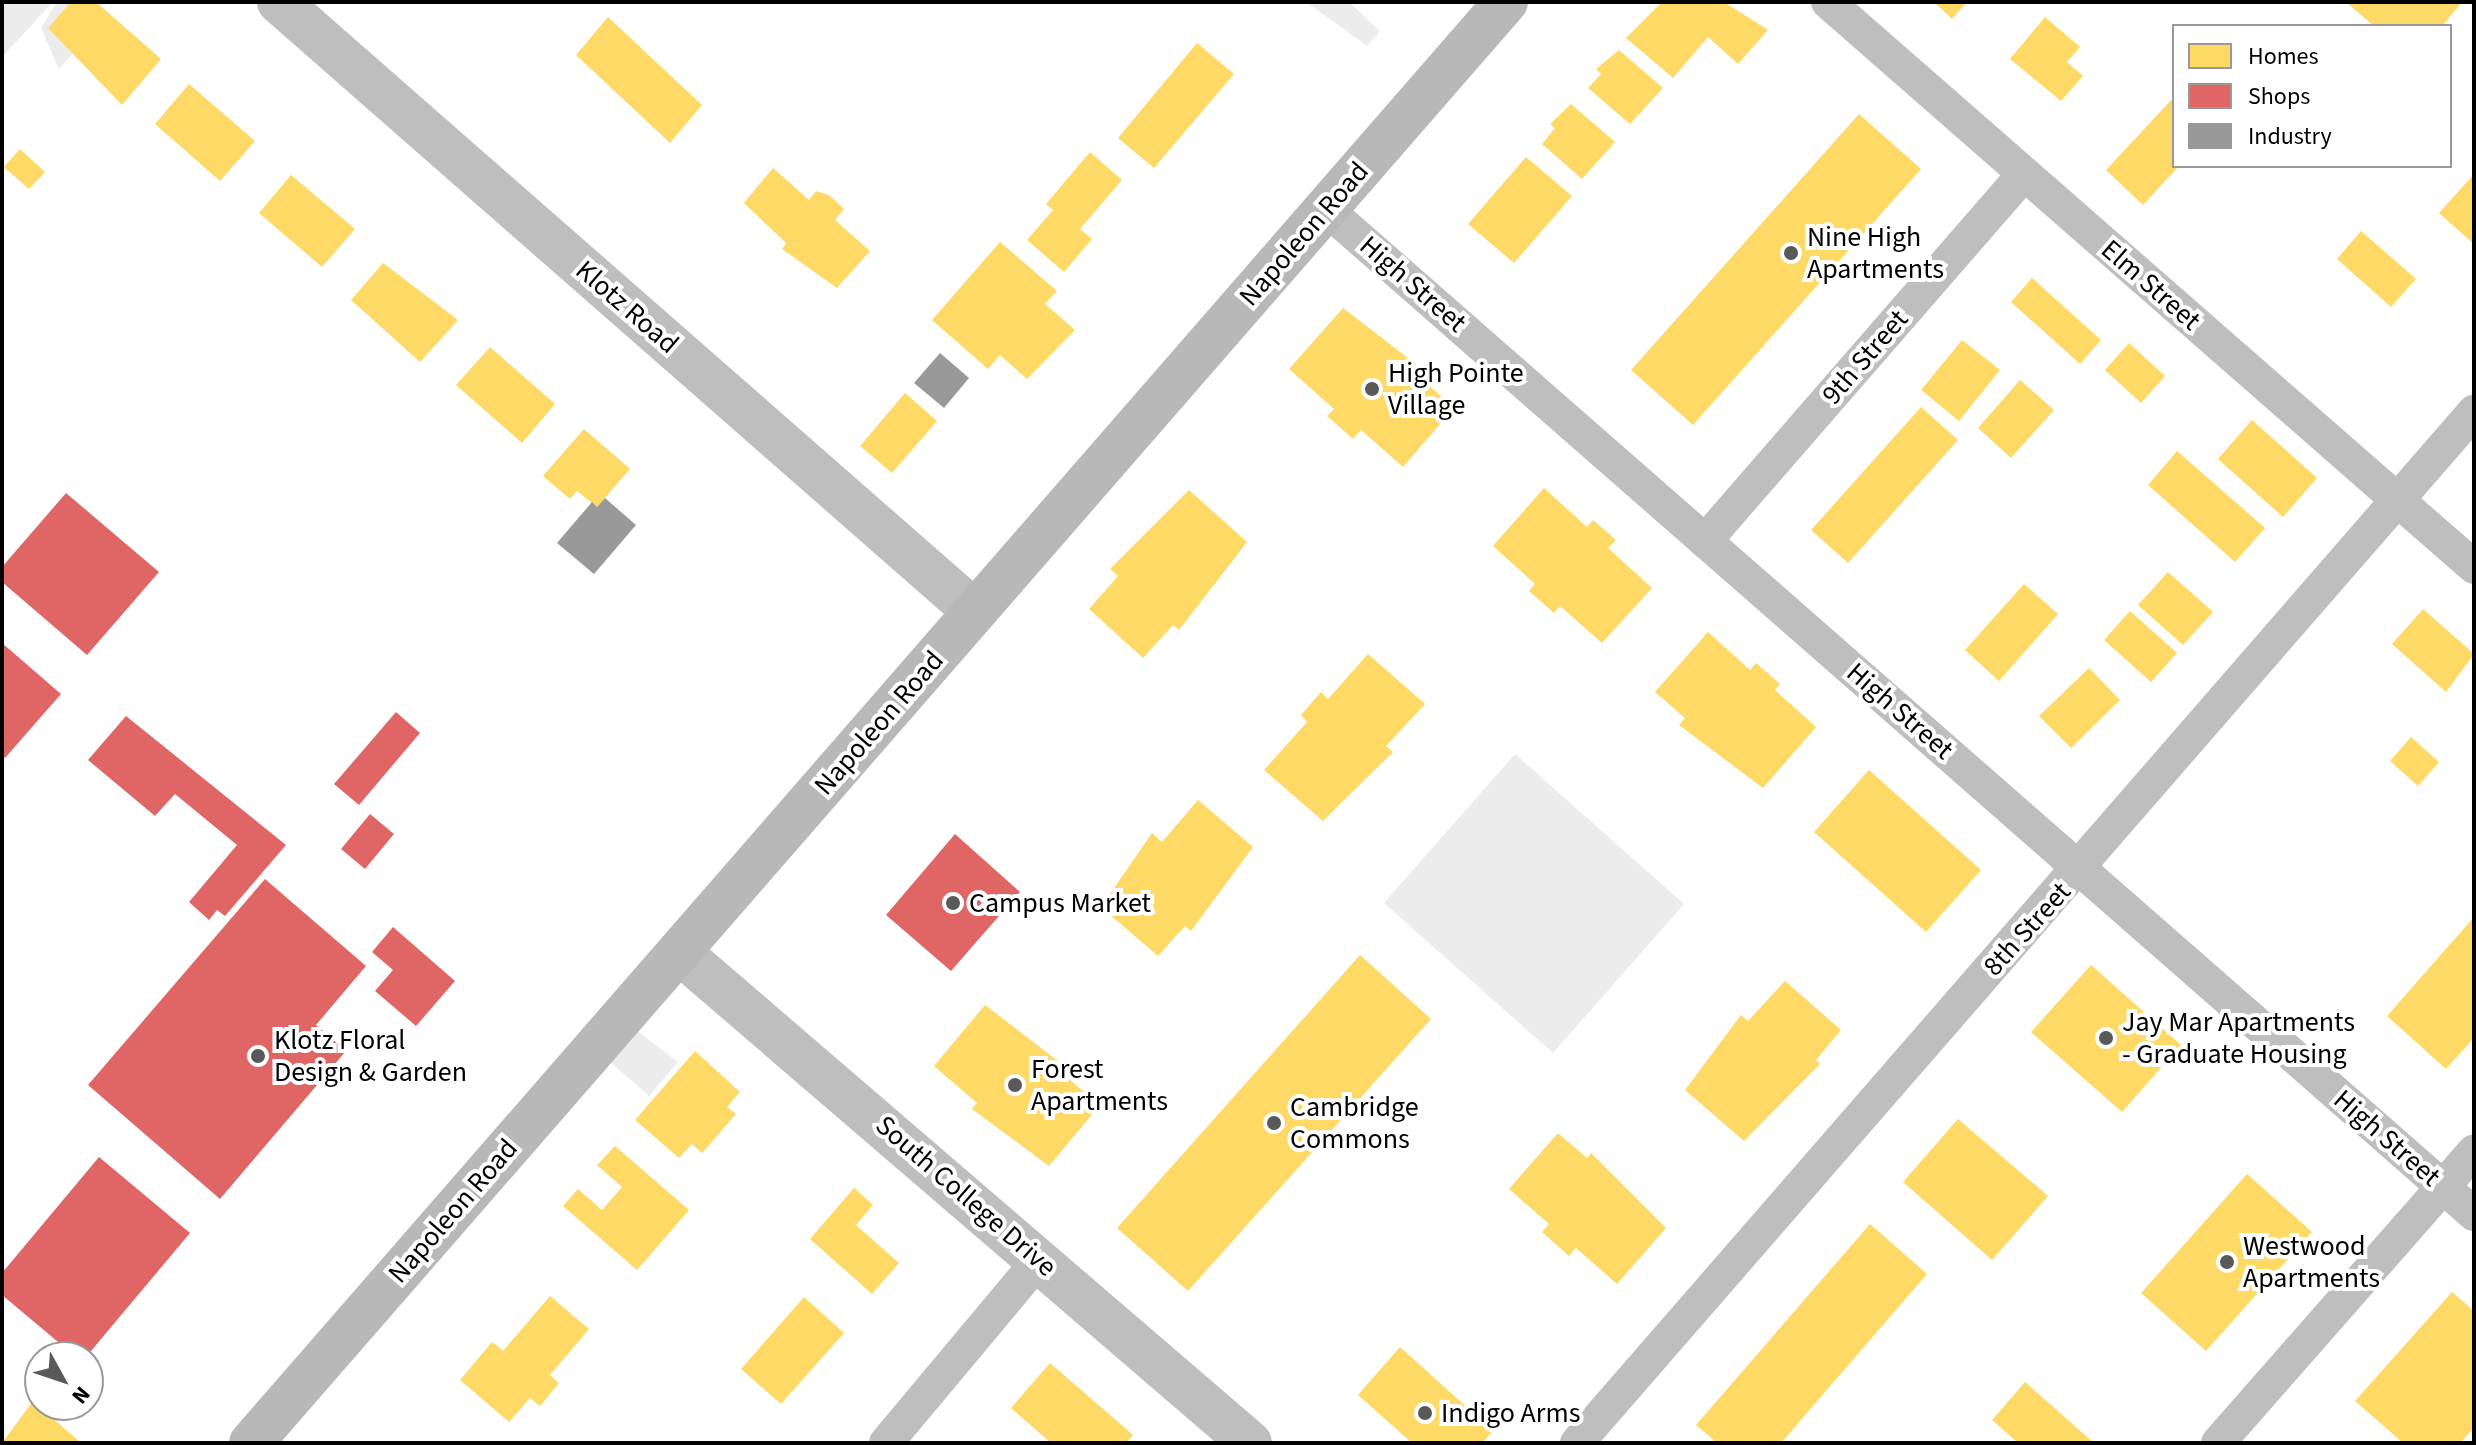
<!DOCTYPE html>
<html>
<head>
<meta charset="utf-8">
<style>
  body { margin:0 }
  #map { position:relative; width:2476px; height:1445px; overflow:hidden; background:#fff; font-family:"Source Sans 3",sans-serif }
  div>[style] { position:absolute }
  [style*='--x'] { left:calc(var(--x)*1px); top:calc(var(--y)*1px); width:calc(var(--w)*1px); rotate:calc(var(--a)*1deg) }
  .green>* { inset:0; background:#ececec }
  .homes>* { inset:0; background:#ffd966 }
  .shops>* { inset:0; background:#e06666 }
  .industry>* { inset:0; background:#999 }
  .minor>* { height:34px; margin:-17px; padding:0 17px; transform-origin:17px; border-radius:17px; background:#bebebe }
  .tertiary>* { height:44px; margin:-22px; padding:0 22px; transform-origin:22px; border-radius:22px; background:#bebebe }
  .secondary>* { height:44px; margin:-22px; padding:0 22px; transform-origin:22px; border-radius:22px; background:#b8b8b8 }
  .dots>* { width:22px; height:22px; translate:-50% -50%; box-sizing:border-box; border:4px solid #fff; border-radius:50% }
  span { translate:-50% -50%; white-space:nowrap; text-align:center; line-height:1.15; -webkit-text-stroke:8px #fff; paint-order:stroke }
  .street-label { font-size:28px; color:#000 }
  .poi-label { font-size:28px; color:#000 }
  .left { translate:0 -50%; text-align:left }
  .frame { position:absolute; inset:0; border:4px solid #000; pointer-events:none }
  .legend { position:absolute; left:2172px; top:24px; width:280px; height:144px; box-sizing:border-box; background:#fff; border:2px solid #999; margin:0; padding:10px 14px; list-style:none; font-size:24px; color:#000 }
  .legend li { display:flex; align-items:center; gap:16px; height:40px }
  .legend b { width:40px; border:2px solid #999 }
  .north { position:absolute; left:24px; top:1341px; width:80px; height:80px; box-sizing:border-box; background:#fff; border:2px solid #999; border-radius:50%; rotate:130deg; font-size:22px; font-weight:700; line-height:32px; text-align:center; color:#000 }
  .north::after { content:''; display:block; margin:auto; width:28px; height:36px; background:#595959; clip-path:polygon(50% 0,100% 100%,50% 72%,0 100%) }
</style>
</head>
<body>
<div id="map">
  <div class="green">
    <div style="clip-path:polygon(2px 2px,53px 2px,2px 57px)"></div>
    <div style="clip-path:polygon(57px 2px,71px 2px,49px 28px,75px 51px,59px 69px,41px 28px)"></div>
    <div style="clip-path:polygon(1306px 2px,1349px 2px,1380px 31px,1367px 46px)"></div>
    <div style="clip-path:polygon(1515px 754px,1684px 904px,1553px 1053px,1384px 903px)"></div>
    <div style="clip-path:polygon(636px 1030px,678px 1062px,649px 1096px,610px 1062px)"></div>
  </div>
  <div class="homes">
    <div style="clip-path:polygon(71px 2px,96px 2px,161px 59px,122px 105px,48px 28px)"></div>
    <div style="clip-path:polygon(1662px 2px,1724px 2px,1768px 30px,1738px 64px,1708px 37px,1673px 78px,1626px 38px)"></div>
    <div style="clip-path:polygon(1934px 2px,1967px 2px,1952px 19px)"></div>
    <div style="clip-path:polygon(2346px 2px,2462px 2px,2442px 26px,2374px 26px)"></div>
    <div style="clip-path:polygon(608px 17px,702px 105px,670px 143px,576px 55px)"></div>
    <div style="clip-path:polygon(2045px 17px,2080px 47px,2067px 62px,2083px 76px,2061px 101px,2010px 59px)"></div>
    <div style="clip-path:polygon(1197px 43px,1234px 74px,1154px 168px,1118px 138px)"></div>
    <div style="clip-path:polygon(1619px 50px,1663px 88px,1630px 124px,1588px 88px,1601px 74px,1596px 69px)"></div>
    <div style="clip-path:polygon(189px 84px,255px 141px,220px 181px,155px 124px)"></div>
    <div style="clip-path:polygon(2174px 97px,2179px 166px,2143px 205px,2106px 170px)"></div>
    <div style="clip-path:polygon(1571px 104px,1615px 142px,1582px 179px,1542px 144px,1555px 128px,1550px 124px)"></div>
    <div style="clip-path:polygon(1859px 114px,1921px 169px,1693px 425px,1631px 370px)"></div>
    <div style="clip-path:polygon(20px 149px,45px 172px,29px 189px,4px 167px)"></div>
    <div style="clip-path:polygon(1090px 152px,1122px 180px,1080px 229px,1092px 239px,1064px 272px,1027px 240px,1053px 210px,1046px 204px)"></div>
    <div style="clip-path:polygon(1526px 157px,1572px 196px,1514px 263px,1468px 224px)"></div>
    <div style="clip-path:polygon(773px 168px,809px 200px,816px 191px,829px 195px,844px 209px,835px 220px,870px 251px,837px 288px,782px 249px,786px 243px,744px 203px)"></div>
    <div style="clip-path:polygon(2474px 174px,2474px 244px,2439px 213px)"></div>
    <div style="clip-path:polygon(291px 175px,355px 229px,322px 267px,259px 213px)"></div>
    <div style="clip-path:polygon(2361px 231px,2416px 279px,2391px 307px,2337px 259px)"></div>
    <div style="clip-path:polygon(1000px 242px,1057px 291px,1045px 304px,1075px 330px,1027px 379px,1000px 355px,988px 369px,932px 320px)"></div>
    <div style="clip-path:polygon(383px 263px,458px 320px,420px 362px,351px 300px)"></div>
    <div style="clip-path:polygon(2032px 278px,2101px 340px,2080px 364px,2011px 302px)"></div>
    <div style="clip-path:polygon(1343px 308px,1417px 365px,1412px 370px,1454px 408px,1403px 467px,1361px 430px,1353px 439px,1327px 416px,1334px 409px,1289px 369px)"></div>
    <div style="clip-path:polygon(1962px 340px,2000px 370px,1959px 421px,1921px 390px)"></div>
    <div style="clip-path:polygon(2129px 343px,2165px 376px,2141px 403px,2105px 370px)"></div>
    <div style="clip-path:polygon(490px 347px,555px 404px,522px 443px,456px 385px)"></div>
    <div style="clip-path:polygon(2020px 380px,2054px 410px,2011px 458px,1978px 428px)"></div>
    <div style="clip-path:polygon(905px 393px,937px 421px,892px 473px,860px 446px)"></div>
    <div style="clip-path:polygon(1921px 407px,1958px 440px,1848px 563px,1811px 530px)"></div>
    <div style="clip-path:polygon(2252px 420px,2317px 478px,2283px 517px,2218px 459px)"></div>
    <div style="clip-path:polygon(584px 429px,630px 469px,597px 507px,577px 491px,570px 499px,543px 476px)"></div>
    <div style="clip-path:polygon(2177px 451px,2265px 528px,2235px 562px,2148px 485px)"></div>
    <div style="clip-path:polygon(1544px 488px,1587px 527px,1593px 520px,1616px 540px,1608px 548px,1652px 588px,1602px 643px,1560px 606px,1554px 613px,1529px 591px,1535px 584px,1493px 546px)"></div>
    <div style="clip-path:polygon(1189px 490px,1247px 542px,1179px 630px,1173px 625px,1143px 658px,1089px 609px,1118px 576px,1110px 569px)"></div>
    <div style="clip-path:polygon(2168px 572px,2213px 612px,2183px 645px,2138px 605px)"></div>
    <div style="clip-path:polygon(2024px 584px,2058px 614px,1999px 681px,1965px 650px)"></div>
    <div style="clip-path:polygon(2423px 609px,2474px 654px,2446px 692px,2392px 644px)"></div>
    <div style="clip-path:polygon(2130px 611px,2177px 653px,2151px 682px,2104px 640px)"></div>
    <div style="clip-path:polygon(1708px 632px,1750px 670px,1756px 663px,1780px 684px,1775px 690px,1816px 727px,1763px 788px,1679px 725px,1685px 718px,1655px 692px)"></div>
    <div style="clip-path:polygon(1368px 654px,1425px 704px,1386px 746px,1393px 752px,1323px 821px,1264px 770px,1307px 722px,1301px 715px,1321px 692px,1328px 699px)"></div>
    <div style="clip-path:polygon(2089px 668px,2120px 700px,2071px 748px,2039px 716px)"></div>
    <div style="clip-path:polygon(2411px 737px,2439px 762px,2418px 786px,2390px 761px)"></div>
    <div style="clip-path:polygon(1869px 770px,1981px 870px,1926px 932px,1814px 832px)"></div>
    <div style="clip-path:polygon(1198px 800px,1253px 847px,1191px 931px,1185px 926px,1158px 956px,1101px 907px,1152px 833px,1162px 842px)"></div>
    <div style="clip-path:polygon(2474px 917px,2474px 1038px,2446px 1069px,2387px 1016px)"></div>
    <div style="clip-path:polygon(1360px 955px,1431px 1019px,1188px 1291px,1117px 1228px)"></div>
    <div style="clip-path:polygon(2091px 965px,2181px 1045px,2122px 1112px,2031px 1032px)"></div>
    <div style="clip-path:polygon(1785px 981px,1841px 1030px,1816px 1060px,1820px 1064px,1744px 1141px,1685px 1090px,1741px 1015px,1748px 1021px)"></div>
    <div style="clip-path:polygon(985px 1005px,1058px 1061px,1053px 1066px,1100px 1105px,1049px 1166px,972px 1109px,977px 1103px,934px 1066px)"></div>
    <div style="clip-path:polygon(695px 1051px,740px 1092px,727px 1107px,736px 1114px,702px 1153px,692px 1144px,679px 1158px,635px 1120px)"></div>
    <div style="clip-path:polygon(1958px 1119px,2048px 1196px,1992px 1260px,1903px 1182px)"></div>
    <div style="clip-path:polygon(1558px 1133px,1587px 1158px,1591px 1153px,1666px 1228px,1617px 1284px,1576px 1248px,1569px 1256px,1542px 1232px,1549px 1224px,1509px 1189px)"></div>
    <div style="clip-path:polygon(615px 1146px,689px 1210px,637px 1270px,563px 1206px,578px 1189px,602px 1210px,622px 1187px,597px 1165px)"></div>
    <div style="clip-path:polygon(2247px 1174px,2312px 1232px,2206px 1351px,2141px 1293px)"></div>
    <div style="clip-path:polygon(854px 1188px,873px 1205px,856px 1225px,899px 1263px,872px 1294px,810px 1239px)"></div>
    <div style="clip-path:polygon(1870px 1224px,1927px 1274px,1781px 1443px,1717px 1443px,1696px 1425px)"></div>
    <div style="clip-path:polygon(2452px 1292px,2474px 1311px,2474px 1428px,2460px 1443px,2403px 1443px,2355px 1401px)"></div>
    <div style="clip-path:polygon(550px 1296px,589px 1329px,550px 1375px,559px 1383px,540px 1406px,530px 1398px,509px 1422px,460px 1380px,492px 1342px,503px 1351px)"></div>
    <div style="clip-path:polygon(804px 1297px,844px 1333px,781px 1404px,741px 1369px)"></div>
    <div style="clip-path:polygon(1400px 1347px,1493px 1431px,1482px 1443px,1412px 1443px,1358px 1395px)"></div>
    <div style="clip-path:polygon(1050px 1363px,1133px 1435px,1126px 1443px,1051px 1443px,1011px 1408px)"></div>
    <div style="clip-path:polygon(2025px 1382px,2094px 1443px,2018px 1443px,1992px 1420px)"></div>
    <div style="clip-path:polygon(33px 1401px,81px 1443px,2px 1443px)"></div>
  </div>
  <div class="shops">
    <div style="clip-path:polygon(66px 493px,159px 572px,87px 655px,2px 582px,2px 567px)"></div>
    <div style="clip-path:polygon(2px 643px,61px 694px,5px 758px,2px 755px)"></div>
    <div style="clip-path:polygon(396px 712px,420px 733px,359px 805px,334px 784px)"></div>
    <div style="clip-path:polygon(126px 716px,286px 845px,225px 916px,217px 910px,209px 920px,189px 902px,237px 845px,175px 794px,155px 816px,88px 760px)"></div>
    <div style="clip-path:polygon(370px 814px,394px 834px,365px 869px,341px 849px)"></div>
    <div style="clip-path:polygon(955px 834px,1020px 892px,951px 971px,886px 915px)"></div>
    <div style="clip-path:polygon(265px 879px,366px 966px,316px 1025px,346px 1051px,220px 1199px,88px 1085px)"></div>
    <div style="clip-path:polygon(393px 927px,455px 981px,416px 1026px,375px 991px,393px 970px,372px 952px)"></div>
    <div style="clip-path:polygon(99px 1157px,190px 1233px,86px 1357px,76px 1357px,2px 1295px,2px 1273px)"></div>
  </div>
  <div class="industry">
    <div style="clip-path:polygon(940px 353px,969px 378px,944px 408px,914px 383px)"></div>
    <div style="clip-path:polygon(605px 498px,636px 525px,594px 574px,557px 543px,592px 502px,597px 507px)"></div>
  </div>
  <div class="minor">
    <div style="--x:1828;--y:2;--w:858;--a:41.17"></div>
    <div style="--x:1326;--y:209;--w:1526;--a:41.2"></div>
    <div style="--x:1705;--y:541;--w:486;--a:-49"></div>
    <div style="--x:886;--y:1443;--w:239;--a:-50.1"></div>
    <div style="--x:1577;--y:1443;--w:1367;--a:-48.98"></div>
    <div style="--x:2218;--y:1443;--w:388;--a:-48.7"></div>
  </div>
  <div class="tertiary">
    <div style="--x:279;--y:2;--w:925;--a:41.23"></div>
    <div style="--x:679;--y:952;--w:753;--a:40.69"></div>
  </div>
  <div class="secondary">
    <div style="--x:251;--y:1443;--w:1911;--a:-48.95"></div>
  </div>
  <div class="dots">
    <div style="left:1791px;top:253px;background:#595959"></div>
    <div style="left:1372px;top:389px;background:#595959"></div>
    <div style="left:953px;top:903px;background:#595959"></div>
    <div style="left:2106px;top:1038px;background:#595959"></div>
    <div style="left:258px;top:1056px;background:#595959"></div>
    <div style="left:1015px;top:1085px;background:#595959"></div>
    <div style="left:1274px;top:1123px;background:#595959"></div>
    <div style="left:2227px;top:1262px;background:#595959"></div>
    <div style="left:1425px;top:1413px;background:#595959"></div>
  </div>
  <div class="street-label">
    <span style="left:1304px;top:234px;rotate:-49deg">Napoleon Road</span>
    <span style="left:1413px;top:284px;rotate:41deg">High Street</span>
    <span style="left:2151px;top:285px;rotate:41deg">Elm Street</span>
    <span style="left:627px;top:307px;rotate:41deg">Klotz Road</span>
    <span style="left:1865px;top:357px;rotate:-49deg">9th Street</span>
    <span style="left:1900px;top:711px;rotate:41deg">High Street</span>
    <span style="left:879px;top:723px;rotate:-49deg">Napoleon Road</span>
    <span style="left:2027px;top:929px;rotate:-48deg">8th Street</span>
    <span style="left:2387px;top:1138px;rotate:41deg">High Street</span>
    <span style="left:966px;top:1196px;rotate:41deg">South College Drive</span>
    <span style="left:453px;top:1211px;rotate:-49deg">Napoleon Road</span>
  </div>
  <div class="poi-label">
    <span class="left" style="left:1807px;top:253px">Nine High<br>Apartments</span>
    <span class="left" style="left:1388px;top:389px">High Pointe<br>Village</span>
    <span class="left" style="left:969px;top:903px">Campus Market</span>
    <span class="left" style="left:2122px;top:1038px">Jay Mar Apartments<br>- Graduate Housing</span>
    <span class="left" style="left:274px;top:1056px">Klotz Floral<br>Design &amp; Garden</span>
    <span class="left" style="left:1031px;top:1085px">Forest<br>Apartments</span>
    <span class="left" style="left:1290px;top:1123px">Cambridge<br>Commons</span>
    <span class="left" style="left:2243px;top:1262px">Westwood<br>Apartments</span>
    <span class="left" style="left:1441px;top:1413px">Indigo Arms</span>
  </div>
  <div class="frame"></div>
  <ul class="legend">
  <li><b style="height:22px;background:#ffd966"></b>Homes</li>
  <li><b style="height:22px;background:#e06666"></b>Shops</li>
  <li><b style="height:22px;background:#999"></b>Industry</li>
  </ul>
  <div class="north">N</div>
</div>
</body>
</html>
